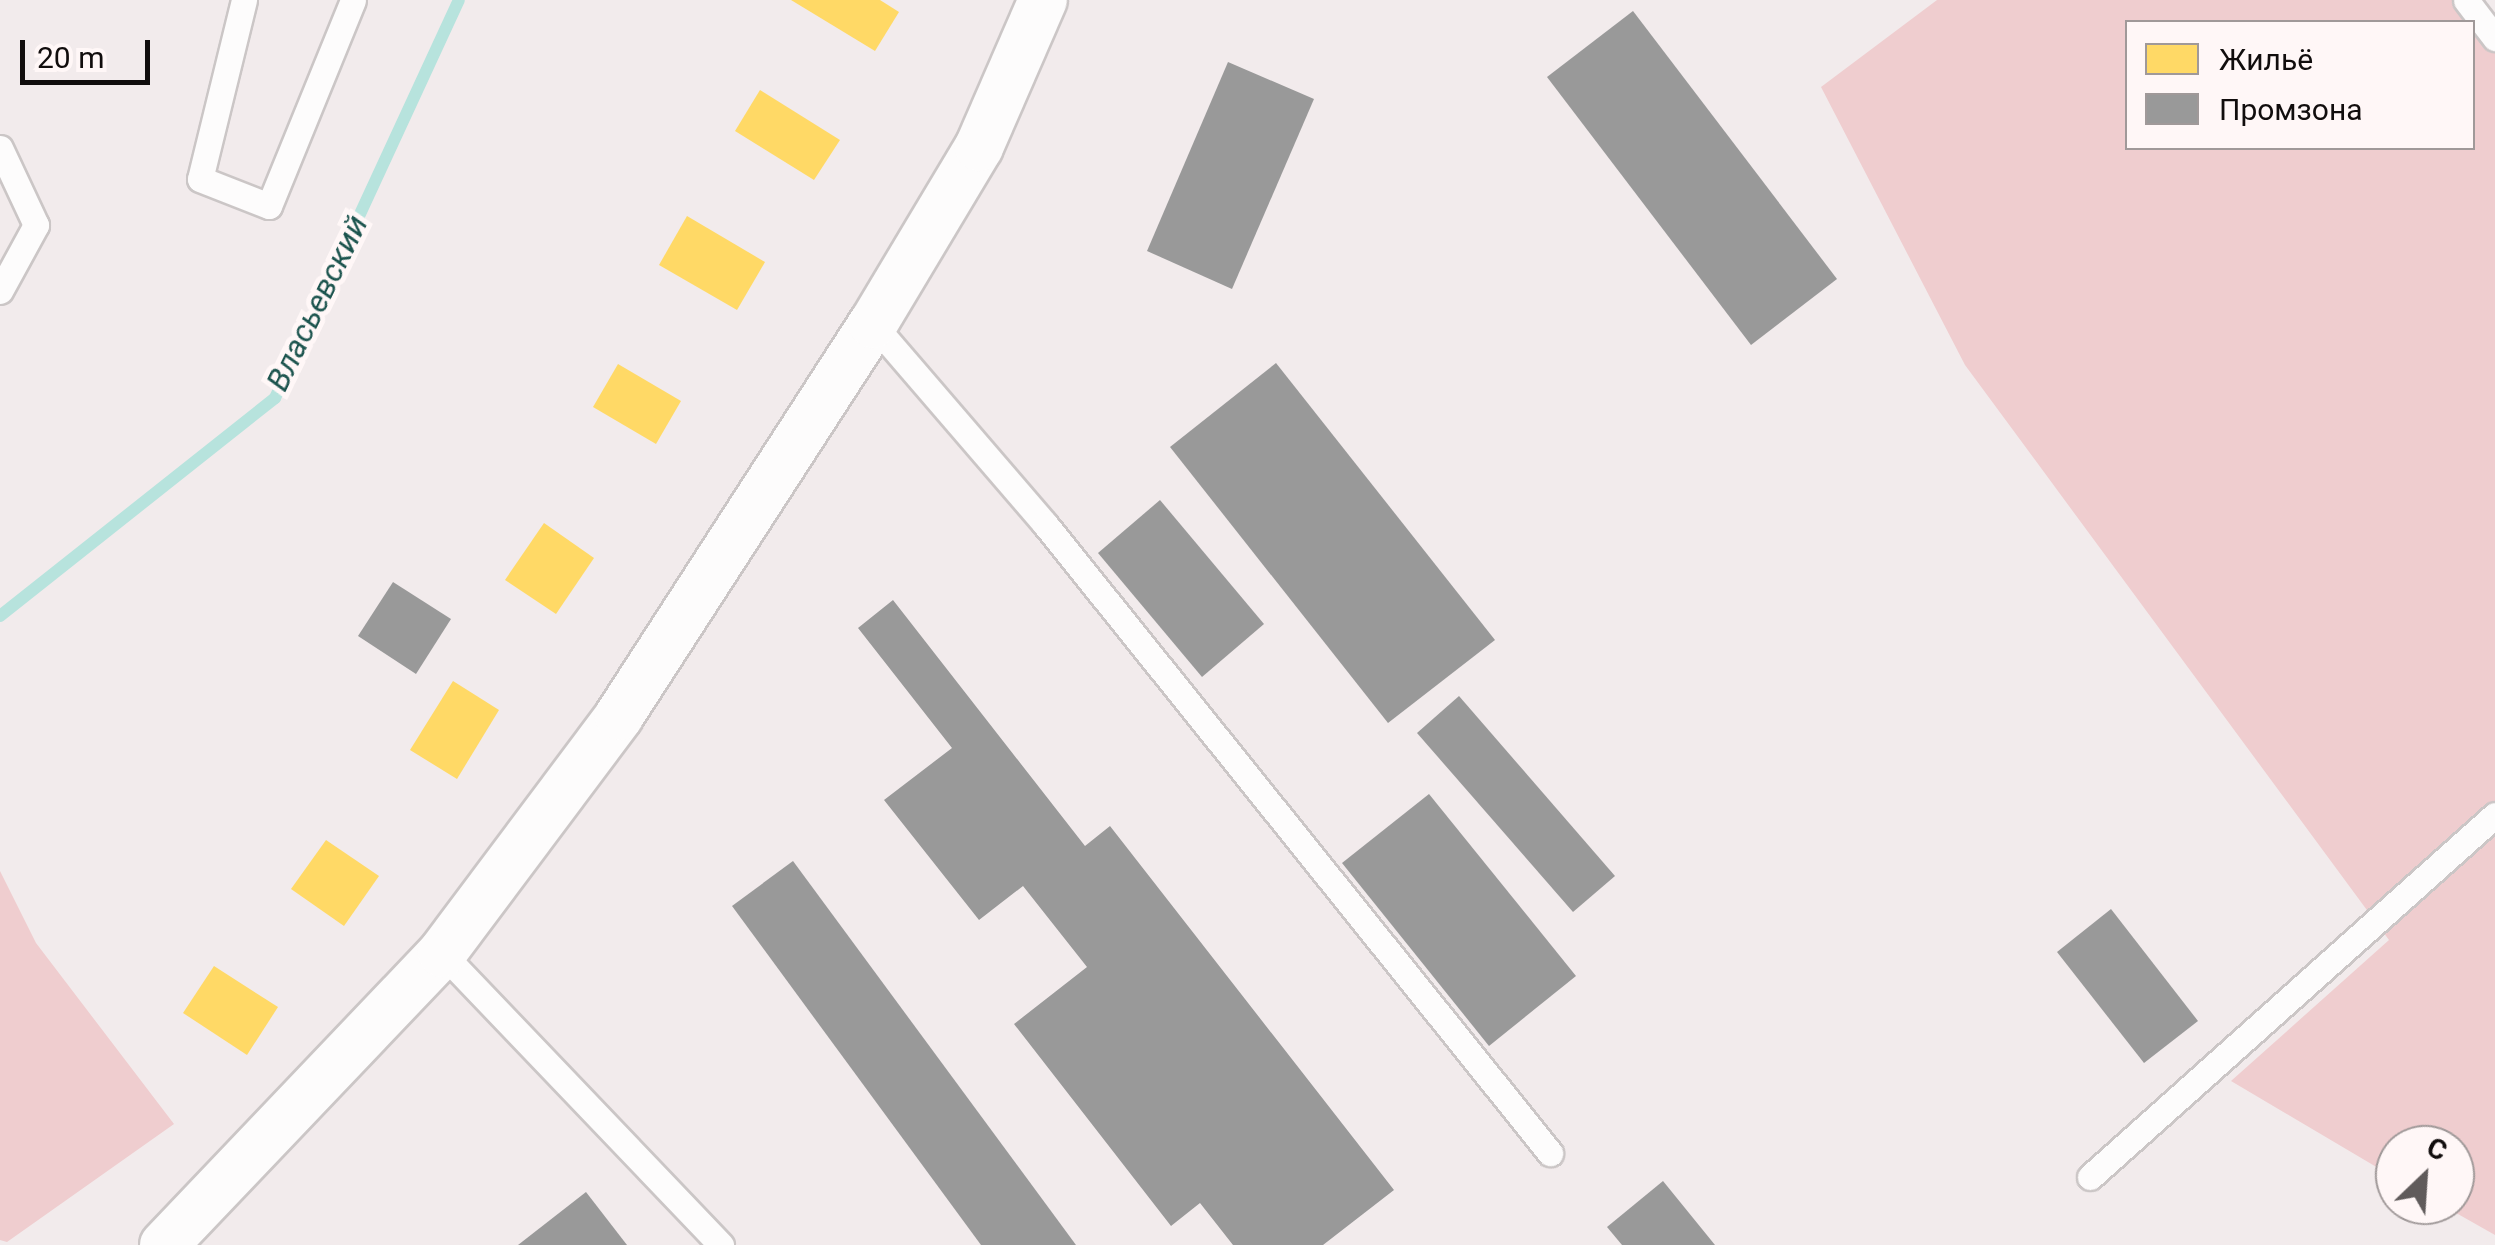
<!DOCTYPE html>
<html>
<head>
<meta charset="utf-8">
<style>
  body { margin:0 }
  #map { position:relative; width:2495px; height:1245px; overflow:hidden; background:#f2ebec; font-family:Roboto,sans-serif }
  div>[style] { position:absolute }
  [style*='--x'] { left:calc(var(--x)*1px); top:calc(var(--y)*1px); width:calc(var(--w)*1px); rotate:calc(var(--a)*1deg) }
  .green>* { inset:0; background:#efcdcf }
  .homes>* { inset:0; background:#ffd966 }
  .industry>* { inset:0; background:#999 }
  .stream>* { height:12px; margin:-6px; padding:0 6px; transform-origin:6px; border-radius:6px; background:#b7e3dd }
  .roads { filter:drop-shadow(2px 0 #cbc6c6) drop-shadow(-2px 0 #cbc6c6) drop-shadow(0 2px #cbc6c6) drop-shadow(0 -2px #cbc6c6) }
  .lane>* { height:25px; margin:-12.5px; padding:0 12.5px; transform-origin:12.5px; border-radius:12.5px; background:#fdfcfc }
  .street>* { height:48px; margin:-24px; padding:0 24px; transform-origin:24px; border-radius:24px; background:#fdfcfc }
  span { translate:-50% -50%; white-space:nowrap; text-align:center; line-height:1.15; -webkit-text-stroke:10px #fff7f7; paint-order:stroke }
  .water-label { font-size:32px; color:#1c544e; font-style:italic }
  .legend { position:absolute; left:2125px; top:20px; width:350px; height:130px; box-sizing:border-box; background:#fff7f7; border:2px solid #a09999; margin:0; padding:12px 18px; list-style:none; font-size:30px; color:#110d0d }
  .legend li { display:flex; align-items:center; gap:20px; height:50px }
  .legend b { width:50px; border:2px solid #a09999 }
  .north { position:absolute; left:2375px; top:1125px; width:100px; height:100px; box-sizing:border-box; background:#fff7f7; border:2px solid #a09999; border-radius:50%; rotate:25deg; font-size:28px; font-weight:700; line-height:40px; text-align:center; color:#110d0d }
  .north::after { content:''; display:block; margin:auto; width:35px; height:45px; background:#605b5b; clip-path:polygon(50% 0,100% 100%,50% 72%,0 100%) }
  .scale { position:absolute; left:20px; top:40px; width:130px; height:45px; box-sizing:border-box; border:5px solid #110d0d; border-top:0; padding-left:12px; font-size:30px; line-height:35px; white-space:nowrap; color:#110d0d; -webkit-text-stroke:8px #fff7f7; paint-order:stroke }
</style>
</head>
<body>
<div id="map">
  <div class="green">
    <div style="clip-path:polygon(evenodd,1937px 0,2484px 0,2495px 19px,2495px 1235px,2442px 1205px,2455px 1205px,2455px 1145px,2395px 1145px,2395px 1178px,2231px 1081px,2389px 940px,1965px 365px,1821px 87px,1937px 0,2128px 22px,2472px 22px,2472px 148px,2128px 148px,2128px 22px)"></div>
    <div style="clip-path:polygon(0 871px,36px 943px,174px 1124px,7px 1242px,0 1240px)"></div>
  </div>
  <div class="homes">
    <div style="clip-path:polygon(791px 0,880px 0,899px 12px,875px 51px)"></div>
    <div style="clip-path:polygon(760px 90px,840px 140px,814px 180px,735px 131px)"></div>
    <div style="clip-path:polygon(687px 216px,765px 262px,737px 310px,659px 265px)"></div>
    <div style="clip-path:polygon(618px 364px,681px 401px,656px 444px,593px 407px)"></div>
    <div style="clip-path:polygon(544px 523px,594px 558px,556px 614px,505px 580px)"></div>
    <div style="clip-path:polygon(453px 681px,499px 710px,457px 779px,410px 750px)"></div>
    <div style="clip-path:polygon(326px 840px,379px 876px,344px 926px,291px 889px)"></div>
    <div style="clip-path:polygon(214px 966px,278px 1007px,247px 1055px,183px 1013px)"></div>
  </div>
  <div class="industry">
    <div style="clip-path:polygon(1633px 11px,1837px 279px,1751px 345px,1547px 77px)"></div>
    <div style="clip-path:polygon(1228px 62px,1314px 99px,1232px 289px,1147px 251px)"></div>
    <div style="clip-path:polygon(1276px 363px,1495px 640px,1388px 723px,1170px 447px)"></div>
    <div style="clip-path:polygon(1160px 500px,1264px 624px,1202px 677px,1098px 553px)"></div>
    <div style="clip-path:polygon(393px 582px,451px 619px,416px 674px,358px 636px)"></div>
    <div style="clip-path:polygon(893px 600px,1085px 846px,1110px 826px,1394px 1190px,1323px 1245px,1233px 1245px,1200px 1203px,1171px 1226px,1014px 1024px,1087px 967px,1023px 886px,979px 920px,884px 800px,952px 748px,858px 628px)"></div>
    <div style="clip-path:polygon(1459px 696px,1615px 876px,1573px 912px,1417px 733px)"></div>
    <div style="clip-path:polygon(1429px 794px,1576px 976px,1489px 1046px,1342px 863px)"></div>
    <div style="clip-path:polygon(793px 861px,1076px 1245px,981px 1245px,732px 906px)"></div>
    <div style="clip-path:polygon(2111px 909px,2198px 1021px,2144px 1063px,2057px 952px)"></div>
    <div style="clip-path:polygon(1663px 1181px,1715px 1245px,1622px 1245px,1607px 1227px)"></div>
    <div style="clip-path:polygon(586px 1192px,627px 1245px,518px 1245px)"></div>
  </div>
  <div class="stream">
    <div style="--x:0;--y:616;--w:351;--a:-38.4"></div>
    <div style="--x:275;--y:398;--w:438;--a:-65.2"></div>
  </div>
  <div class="roads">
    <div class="lane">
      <div style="--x:244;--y:0;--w:184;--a:103.8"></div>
      <div style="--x:200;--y:179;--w:74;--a:21.4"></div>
      <div style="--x:269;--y:206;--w:222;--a:-67.8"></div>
      <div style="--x:2466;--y:0;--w:48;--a:52.7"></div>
      <div style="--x:0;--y:148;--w:85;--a:64.9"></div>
      <div style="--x:36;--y:225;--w:75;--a:118.6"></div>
      <div style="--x:873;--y:324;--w:264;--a:49.3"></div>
      <div style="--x:1045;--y:524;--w:807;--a:51.24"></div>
      <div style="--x:442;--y:953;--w:404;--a:46.3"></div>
      <div style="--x:2090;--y:1177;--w:543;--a:-41.79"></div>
    </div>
    <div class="street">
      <div style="--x:164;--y:1245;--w:403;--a:-46.4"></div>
      <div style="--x:442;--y:953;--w:296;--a:-53.2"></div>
      <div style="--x:619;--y:716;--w:467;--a:-57.1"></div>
      <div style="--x:873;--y:324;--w:206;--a:-59.1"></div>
      <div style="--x:979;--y:147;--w:160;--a:-66.5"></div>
    </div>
  </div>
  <div class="water-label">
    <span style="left:317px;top:303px;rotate:-64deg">Власьевский</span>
  </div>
  <ul class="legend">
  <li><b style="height:28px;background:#ffd966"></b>Жильё</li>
  <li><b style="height:28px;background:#999"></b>Промзона</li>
  </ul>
  <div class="north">С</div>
  <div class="scale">20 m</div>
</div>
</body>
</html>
